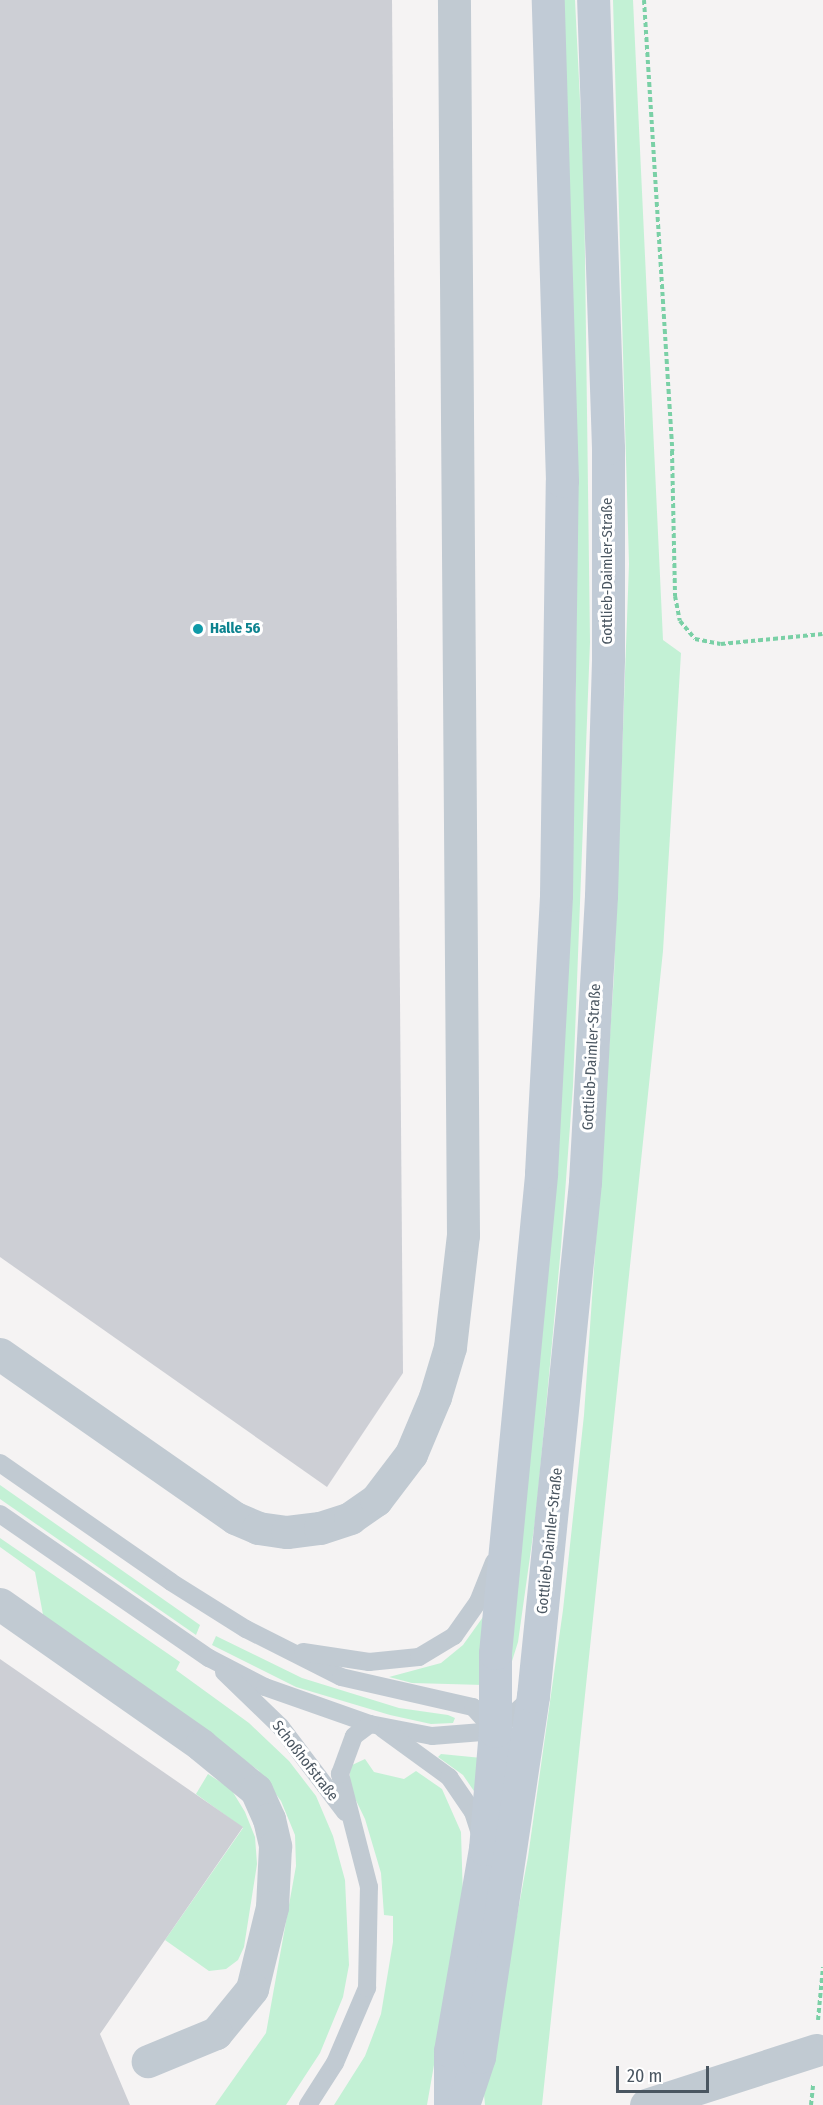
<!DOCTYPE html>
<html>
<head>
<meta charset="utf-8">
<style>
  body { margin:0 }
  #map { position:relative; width:823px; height:2105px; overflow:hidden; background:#f5f3f3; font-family:"Fira Sans Condensed",sans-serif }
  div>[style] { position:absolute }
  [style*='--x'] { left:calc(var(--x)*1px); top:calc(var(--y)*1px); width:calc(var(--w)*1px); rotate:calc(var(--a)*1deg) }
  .green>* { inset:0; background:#c3f1d5 }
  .building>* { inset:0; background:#cdcfd5 }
  .path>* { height:4px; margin-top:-2px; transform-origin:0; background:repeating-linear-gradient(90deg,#7ad0a6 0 4.5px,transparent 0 7.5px) }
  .service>* { height:18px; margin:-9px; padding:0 9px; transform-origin:9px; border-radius:9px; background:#c1cad2 }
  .minor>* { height:33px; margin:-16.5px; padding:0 16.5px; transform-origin:16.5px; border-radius:16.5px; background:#c1cad2 }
  .secondary>* { height:33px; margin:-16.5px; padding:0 16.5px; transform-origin:16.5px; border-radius:16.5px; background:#c1cbd6 }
  .dots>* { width:16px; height:16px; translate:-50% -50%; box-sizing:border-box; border:3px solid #fff; border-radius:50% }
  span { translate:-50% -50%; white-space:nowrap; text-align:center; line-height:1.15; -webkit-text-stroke:6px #fff; paint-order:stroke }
  .street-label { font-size:15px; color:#4a5661 }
  .culture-label { font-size:15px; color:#0d838f; font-weight:700 }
  .left { translate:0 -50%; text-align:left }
  .scale { position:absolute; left:616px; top:2066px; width:93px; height:27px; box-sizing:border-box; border:3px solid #4a5661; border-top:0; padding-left:8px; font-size:18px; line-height:21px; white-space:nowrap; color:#4a5661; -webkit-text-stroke:4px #fff; paint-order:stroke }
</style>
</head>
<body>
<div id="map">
  <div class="green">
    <div style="clip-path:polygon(558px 0,575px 0,584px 181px,590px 642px,573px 1086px,561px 1247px,536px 1514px,518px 1642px,508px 1674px,564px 1027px,576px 689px,569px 186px)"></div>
    <div style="clip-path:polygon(613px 0,633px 0,663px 640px,681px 653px,663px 951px,542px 2105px,485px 2105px,484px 2094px,528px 1857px,563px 1610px,584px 1415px,614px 976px,629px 564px)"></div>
    <div style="clip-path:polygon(0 1485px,200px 1625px,196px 1635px,0 1499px)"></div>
    <div style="clip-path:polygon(0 1538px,180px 1662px,176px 1670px,249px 1723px,289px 1761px,316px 1796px,333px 1836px,345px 1880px,349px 1965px,343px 1997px,320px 2053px,286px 2105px,215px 2105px,266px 2033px,296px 1866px,295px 1835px,281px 1801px,258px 1770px,44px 1620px,35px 1572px,0 1547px)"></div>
    <div style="clip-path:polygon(483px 1617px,484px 1685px,412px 1683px,389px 1677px,441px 1663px,463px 1645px)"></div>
    <div style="clip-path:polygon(216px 1636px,302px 1678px,399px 1708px,448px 1715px,455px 1718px,453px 1723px,431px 1724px,390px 1715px,296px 1687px,212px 1645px)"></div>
    <div style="clip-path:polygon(441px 1754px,482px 1758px,476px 1794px,463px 1775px,438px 1757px)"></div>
    <div style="clip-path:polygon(365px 1759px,374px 1772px,404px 1779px,416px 1771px,442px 1789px,461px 1832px,463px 1899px,427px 2105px,334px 2105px,365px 2056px,381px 2014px,393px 1942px,393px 1916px,384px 1915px,381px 1873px,365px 1819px,350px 1788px,350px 1766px)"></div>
    <div style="clip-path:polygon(208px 1774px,231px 1789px,245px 1812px,255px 1837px,257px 1864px,244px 1947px,238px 1960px,226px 1969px,209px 1971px,165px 1940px,243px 1828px,196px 1794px)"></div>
  </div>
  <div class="building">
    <div style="clip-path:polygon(0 0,392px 0,403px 1373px,327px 1487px,0 1257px)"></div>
    <div style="clip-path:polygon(0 1659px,243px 1827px,100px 2034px,130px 2105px,0 2105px)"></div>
  </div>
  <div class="path">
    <div style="--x:644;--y:0;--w:452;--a:86.4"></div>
    <div style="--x:672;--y:451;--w:145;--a:88.8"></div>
    <div style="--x:675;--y:596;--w:25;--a:79"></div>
    <div style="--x:680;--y:621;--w:23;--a:50"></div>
    <div style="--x:695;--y:639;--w:26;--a:11"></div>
    <div style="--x:721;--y:644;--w:102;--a:-5.6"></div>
    <div style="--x:818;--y:2020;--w:53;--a:-84.6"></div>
    <div style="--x:811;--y:2105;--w:20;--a:-84"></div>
  </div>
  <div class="service">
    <div style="--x:0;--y:1463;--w:208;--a:34.8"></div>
    <div style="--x:171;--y:1582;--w:89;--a:32.1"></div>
    <div style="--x:246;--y:1629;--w:106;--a:26.8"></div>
    <div style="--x:341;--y:1677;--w:135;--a:12.8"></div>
    <div style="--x:473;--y:1707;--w:31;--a:48"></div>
    <div style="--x:0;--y:1514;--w:254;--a:34.6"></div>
    <div style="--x:209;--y:1658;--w:63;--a:27.4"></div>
    <div style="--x:265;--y:1687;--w:111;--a:19.4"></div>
    <div style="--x:370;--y:1724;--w:63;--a:11"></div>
    <div style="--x:432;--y:1736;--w:63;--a:-4.5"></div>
    <div style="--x:495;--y:1731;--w:50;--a:-42.6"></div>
    <div style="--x:303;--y:1652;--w:67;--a:8.6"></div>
    <div style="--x:369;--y:1662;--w:50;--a:-5.7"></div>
    <div style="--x:419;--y:1657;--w:41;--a:-31"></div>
    <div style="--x:454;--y:1636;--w:42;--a:-54.8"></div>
    <div style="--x:478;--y:1602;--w:43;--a:-68.2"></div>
    <div style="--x:224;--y:1672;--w:78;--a:44"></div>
    <div style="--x:280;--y:1726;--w:108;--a:52.9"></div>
    <div style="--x:383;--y:1729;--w:82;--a:36"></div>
    <div style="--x:449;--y:1777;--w:42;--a:55.6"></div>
    <div style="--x:473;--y:1812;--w:22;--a:72"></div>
    <div style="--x:308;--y:2105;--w:50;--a:-57.3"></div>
    <div style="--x:335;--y:2063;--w:82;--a:-66.9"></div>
    <div style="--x:367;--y:1988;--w:101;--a:-88.9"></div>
    <div style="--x:369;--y:1887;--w:117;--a:-104.4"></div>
    <div style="--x:340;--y:1774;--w:40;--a:-69.8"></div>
    <div style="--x:354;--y:1736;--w:20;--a:-37"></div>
  </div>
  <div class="minor">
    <div style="--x:0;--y:1354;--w:287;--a:34.9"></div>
    <div style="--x:235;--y:1518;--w:25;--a:23"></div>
    <div style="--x:258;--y:1528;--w:29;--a:8"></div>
    <div style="--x:287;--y:1532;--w:33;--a:-7"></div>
    <div style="--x:320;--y:1528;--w:32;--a:-18"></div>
    <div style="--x:350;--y:1518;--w:32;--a:-35"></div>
    <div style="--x:376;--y:1500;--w:58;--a:-52.7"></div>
    <div style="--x:411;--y:1454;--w:62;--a:-67.2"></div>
    <div style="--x:435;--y:1397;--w:52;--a:-73.3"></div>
    <div style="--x:450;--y:1347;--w:113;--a:-83.4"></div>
    <div style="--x:463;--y:1235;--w:1235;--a:-90.42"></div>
    <div style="--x:0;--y:1604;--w:246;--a:35"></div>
    <div style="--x:201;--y:1745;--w:71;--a:39.3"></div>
    <div style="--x:256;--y:1790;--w:32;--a:66"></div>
    <div style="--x:269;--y:1819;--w:28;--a:77"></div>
    <div style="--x:275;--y:1846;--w:61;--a:92.8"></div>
    <div style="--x:272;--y:1907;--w:84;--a:103.7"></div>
    <div style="--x:252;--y:1989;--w:57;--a:129.3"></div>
    <div style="--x:216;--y:2033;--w:74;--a:157.6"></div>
    <div style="--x:646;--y:2105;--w:179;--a:-17.9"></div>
  </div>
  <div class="secondary">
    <div style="--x:450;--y:2105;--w:54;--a:-90"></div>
    <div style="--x:450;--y:2051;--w:205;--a:-80.2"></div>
    <div style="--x:485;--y:1849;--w:118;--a:-85.2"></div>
    <div style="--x:495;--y:1731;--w:78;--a:-90"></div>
    <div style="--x:495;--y:1653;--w:482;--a:-84.5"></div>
    <div style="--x:541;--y:1173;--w:278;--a:-86.9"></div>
    <div style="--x:556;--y:895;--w:414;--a:-89.2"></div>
    <div style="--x:562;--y:481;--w:481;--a:-91.7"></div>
    <div style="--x:463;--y:2105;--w:51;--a:-71.6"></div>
    <div style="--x:479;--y:2057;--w:365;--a:-81.5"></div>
    <div style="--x:533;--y:1696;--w:517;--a:-84.22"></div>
    <div style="--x:585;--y:1182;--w:286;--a:-86.8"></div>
    <div style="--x:601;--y:896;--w:238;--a:-88.3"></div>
    <div style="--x:608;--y:658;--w:210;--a:-90"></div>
    <div style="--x:608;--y:448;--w:448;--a:-91.9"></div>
  </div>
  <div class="dots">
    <div style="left:198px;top:629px;background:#0f9aa8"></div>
  </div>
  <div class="street-label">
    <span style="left:608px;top:571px;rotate:-90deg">Gottlieb-Daimler-Straße</span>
    <span style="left:592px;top:1057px;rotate:-87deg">Gottlieb-Daimler-Straße</span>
    <span style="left:550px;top:1541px;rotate:-84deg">Gottlieb-Daimler-Straße</span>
    <span style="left:305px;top:1761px;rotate:52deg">Schoßhofstraße</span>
  </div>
  <div class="culture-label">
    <span class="left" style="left:210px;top:629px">Halle 56</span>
  </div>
  <div class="scale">20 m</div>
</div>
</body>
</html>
